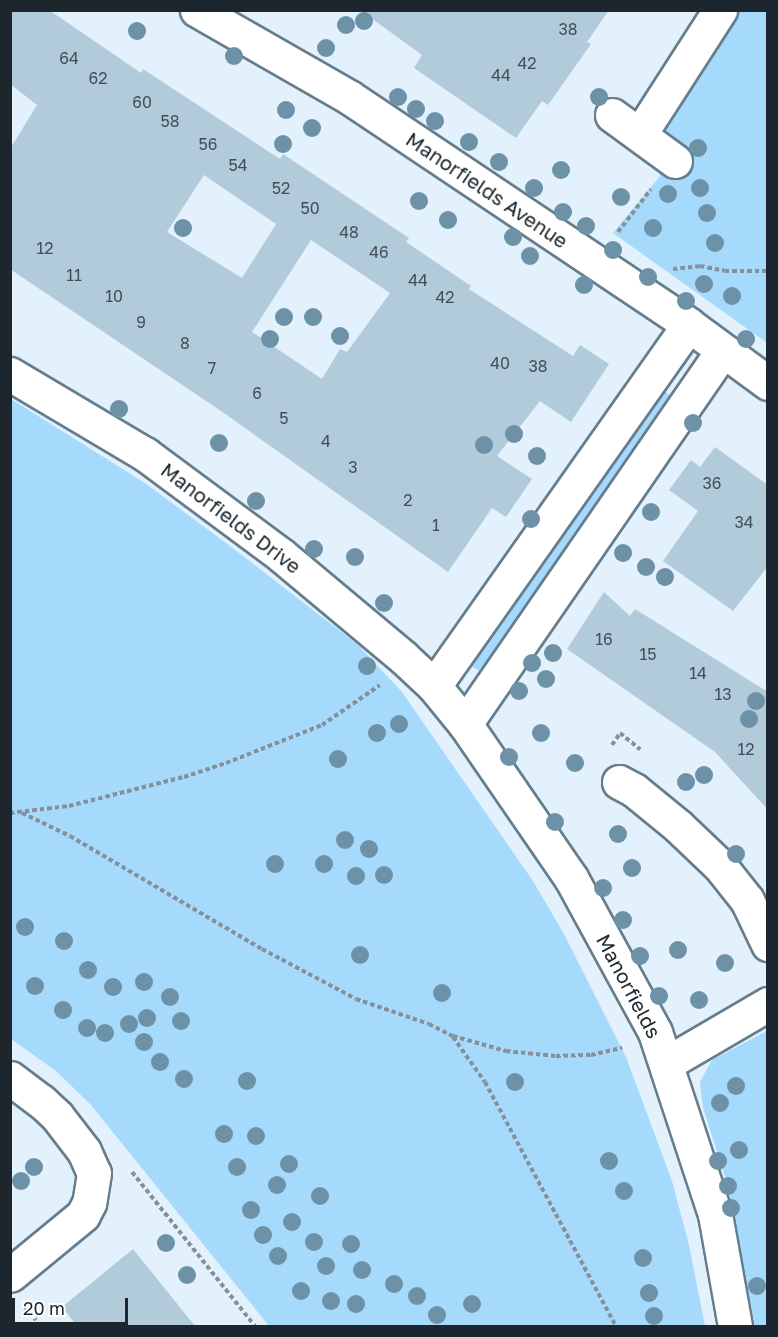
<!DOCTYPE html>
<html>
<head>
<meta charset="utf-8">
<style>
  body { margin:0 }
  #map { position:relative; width:778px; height:1337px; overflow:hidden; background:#e2f1fc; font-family:"Golos Text",sans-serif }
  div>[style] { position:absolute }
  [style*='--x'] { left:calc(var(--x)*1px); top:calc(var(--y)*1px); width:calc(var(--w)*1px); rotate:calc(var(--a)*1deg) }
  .green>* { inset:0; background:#a6dafd }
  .building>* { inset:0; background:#b2cbdb }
  .path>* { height:4px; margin-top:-2px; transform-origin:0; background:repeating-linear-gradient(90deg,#84919a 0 4.5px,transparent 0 7.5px) }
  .roads { filter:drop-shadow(2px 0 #667d8c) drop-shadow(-2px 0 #667d8c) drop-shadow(0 2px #667d8c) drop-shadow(0 -2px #667d8c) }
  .minor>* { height:33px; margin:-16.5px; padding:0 16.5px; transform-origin:16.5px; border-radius:16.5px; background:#fff }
  .trees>* { width:18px; height:18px; margin:-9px; border-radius:50%; background:#6d91a6 }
  span { translate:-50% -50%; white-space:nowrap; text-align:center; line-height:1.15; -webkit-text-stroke:4.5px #fff; paint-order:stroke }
  .number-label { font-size:16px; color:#424f58 }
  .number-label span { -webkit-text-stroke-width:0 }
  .street-label { font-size:20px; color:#1c262c }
  .frame { position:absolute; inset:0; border:12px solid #1c262c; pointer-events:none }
  .scale { position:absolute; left:12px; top:1298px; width:116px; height:27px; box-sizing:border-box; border:3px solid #1c262c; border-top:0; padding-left:8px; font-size:18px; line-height:21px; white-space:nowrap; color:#1c262c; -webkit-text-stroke:4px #fff; paint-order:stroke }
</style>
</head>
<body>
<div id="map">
  <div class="green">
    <div style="clip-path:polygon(738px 11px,767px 11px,767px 343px,613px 233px,660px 176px,658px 135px)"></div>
    <div style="clip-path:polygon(661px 388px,673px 398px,482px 672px,465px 663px)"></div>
    <div style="clip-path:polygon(11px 399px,145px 483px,230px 546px,358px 645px,402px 692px,533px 881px,564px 934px,626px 1057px,672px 1181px,689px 1245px,705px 1326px,269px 1326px,91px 1105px,56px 1071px,11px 1039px)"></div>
    <div style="clip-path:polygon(767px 1031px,767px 1326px,755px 1326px,737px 1244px,728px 1186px,703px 1108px,700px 1082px,712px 1060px)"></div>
  </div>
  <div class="building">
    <div style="clip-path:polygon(evenodd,10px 10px,49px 10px,141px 73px,143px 69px,280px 159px,283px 154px,409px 238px,406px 242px,471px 286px,469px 289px,573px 356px,580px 345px,609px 364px,571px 422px,540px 401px,497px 456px,532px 479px,506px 517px,492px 508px,448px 572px,221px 411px,10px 269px,10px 149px,37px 105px,10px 84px,10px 10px,204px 175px,276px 224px,242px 278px,167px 232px,204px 175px,10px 10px,311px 240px,390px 293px,347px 352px,340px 349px,322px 379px,252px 332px,311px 240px)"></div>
    <div style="clip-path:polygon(360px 10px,609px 10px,587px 42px,591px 44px,548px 105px,542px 101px,516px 138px,414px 68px,422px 55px)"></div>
    <div style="clip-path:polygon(715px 447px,768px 485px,768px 566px,733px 611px,663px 561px,698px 511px,669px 490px,691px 460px,700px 467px)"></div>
    <div style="clip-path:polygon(604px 592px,630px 616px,635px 609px,768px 692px,768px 810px,715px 752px,567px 649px)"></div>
    <div style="clip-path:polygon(133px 1249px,195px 1326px,77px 1326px,62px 1307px)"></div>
  </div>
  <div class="path">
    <div style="--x:618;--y:232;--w:54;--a:-52.5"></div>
    <div style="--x:673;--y:269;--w:27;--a:-6"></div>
    <div style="--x:700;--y:266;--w:25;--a:11"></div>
    <div style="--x:725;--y:271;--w:43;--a:0"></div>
    <div style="--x:612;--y:745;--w:14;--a:-56"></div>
    <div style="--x:620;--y:733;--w:26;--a:39"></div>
    <div style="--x:10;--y:813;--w:59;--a:-6.8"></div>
    <div style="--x:69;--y:806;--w:119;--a:-14.2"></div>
    <div style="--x:184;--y:777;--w:44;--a:-18.4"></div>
    <div style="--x:226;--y:763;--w:103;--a:-21.6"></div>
    <div style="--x:322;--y:725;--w:70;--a:-34.6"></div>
    <div style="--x:22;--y:813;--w:53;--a:25.6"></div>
    <div style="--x:70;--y:836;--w:223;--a:30.5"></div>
    <div style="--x:262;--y:949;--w:106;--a:28"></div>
    <div style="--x:356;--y:999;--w:77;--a:18.9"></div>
    <div style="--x:429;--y:1024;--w:27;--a:27"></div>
    <div style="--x:453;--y:1036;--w:55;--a:15.8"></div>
    <div style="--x:506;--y:1051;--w:50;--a:5.7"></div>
    <div style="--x:556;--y:1056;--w:35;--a:-2"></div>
    <div style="--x:591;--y:1055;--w:32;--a:-13"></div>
    <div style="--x:453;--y:1037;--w:55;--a:54.6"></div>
    <div style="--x:485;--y:1082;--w:277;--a:61.8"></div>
    <div style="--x:132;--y:1172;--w:197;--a:51.4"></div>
    <div style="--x:25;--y:1307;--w:17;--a:50"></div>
  </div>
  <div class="roads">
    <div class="minor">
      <div style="--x:197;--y:10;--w:175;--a:29.8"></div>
      <div style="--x:349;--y:97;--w:409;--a:33.8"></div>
      <div style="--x:689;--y:325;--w:98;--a:36.3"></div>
      <div style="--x:612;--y:115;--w:78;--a:36.1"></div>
      <div style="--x:640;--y:134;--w:148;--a:-57.2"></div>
      <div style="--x:10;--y:374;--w:157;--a:30.7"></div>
      <div style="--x:145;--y:454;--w:169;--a:36.6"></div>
      <div style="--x:281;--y:555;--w:159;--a:39.9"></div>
      <div style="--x:403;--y:657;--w:42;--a:43.1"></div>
      <div style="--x:434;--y:686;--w:49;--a:50.8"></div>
      <div style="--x:465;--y:724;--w:187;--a:55.5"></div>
      <div style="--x:571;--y:878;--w:175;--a:61.4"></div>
      <div style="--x:655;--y:1032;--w:192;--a:71.8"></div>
      <div style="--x:715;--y:1214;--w:114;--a:79.9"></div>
      <div style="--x:434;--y:686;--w:442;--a:-54.8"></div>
      <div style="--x:465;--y:724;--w:453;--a:-55.4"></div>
      <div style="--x:619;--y:782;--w:17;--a:28"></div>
      <div style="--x:634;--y:790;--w:57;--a:39.3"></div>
      <div style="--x:678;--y:826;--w:58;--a:43.6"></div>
      <div style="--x:720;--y:866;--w:43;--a:51.5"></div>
      <div style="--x:747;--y:900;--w:49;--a:64.5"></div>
      <div style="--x:667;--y:1063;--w:117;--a:-30.3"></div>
      <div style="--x:10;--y:1078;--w:39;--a:37"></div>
      <div style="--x:41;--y:1101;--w:22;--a:43"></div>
      <div style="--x:57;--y:1116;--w:44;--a:52.4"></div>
      <div style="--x:84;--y:1151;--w:24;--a:66"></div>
      <div style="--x:94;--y:1173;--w:30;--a:99"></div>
      <div style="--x:89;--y:1203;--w:13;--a:117"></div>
      <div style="--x:83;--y:1215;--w:94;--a:140.6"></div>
    </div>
  </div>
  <div class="trees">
    <div style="left:364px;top:21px"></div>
    <div style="left:346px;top:25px"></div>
    <div style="left:137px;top:31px"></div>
    <div style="left:326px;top:48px"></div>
    <div style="left:234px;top:56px"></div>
    <div style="left:398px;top:97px"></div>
    <div style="left:599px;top:97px"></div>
    <div style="left:416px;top:109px"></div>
    <div style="left:286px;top:110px"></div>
    <div style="left:435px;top:121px"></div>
    <div style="left:312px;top:128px"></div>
    <div style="left:469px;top:142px"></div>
    <div style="left:283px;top:144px"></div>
    <div style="left:698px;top:148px"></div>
    <div style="left:499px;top:162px"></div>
    <div style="left:561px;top:170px"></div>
    <div style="left:534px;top:188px"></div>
    <div style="left:700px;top:188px"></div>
    <div style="left:668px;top:194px"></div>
    <div style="left:621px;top:197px"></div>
    <div style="left:419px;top:201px"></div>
    <div style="left:563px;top:212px"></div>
    <div style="left:707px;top:213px"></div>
    <div style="left:448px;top:220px"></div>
    <div style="left:586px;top:226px"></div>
    <div style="left:183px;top:228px"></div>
    <div style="left:653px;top:228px"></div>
    <div style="left:513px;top:237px"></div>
    <div style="left:715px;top:243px"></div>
    <div style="left:613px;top:250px"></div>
    <div style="left:530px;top:256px"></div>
    <div style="left:648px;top:277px"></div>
    <div style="left:704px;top:284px"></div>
    <div style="left:584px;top:285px"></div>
    <div style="left:732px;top:296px"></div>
    <div style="left:686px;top:301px"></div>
    <div style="left:284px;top:317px"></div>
    <div style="left:313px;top:317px"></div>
    <div style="left:340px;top:336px"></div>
    <div style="left:270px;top:339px"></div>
    <div style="left:746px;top:339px"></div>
    <div style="left:119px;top:409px"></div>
    <div style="left:693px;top:423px"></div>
    <div style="left:514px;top:434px"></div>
    <div style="left:219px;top:443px"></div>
    <div style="left:484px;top:445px"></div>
    <div style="left:537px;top:456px"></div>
    <div style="left:256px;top:501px"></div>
    <div style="left:651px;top:512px"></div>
    <div style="left:531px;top:519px"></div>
    <div style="left:314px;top:549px"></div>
    <div style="left:623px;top:553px"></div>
    <div style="left:355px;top:557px"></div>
    <div style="left:646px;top:567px"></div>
    <div style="left:665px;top:577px"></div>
    <div style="left:384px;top:603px"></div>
    <div style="left:553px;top:653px"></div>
    <div style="left:532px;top:663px"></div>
    <div style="left:367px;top:666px"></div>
    <div style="left:546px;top:679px"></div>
    <div style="left:519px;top:691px"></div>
    <div style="left:756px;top:701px"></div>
    <div style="left:749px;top:719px"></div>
    <div style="left:399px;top:724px"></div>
    <div style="left:377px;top:733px"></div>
    <div style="left:541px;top:733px"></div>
    <div style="left:509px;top:757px"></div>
    <div style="left:338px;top:759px"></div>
    <div style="left:575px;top:763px"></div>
    <div style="left:704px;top:775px"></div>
    <div style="left:686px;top:782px"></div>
    <div style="left:555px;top:822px"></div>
    <div style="left:618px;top:834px"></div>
    <div style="left:345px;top:840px"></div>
    <div style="left:369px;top:849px"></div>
    <div style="left:736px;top:854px"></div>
    <div style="left:275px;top:864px"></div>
    <div style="left:324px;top:864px"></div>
    <div style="left:632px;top:868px"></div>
    <div style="left:384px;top:875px"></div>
    <div style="left:356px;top:876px"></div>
    <div style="left:603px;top:888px"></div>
    <div style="left:623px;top:920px"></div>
    <div style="left:25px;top:927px"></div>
    <div style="left:64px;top:941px"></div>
    <div style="left:678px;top:950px"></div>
    <div style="left:360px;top:955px"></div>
    <div style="left:640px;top:956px"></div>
    <div style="left:725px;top:963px"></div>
    <div style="left:88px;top:970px"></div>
    <div style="left:144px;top:982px"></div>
    <div style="left:35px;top:986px"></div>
    <div style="left:113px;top:987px"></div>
    <div style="left:442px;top:993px"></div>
    <div style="left:659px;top:996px"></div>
    <div style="left:170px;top:997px"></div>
    <div style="left:699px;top:1000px"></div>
    <div style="left:63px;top:1010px"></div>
    <div style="left:147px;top:1018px"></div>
    <div style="left:181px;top:1021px"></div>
    <div style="left:129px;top:1024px"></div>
    <div style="left:87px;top:1028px"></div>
    <div style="left:105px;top:1033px"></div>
    <div style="left:144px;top:1042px"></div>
    <div style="left:160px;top:1062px"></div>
    <div style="left:184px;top:1079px"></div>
    <div style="left:247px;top:1081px"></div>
    <div style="left:515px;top:1082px"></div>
    <div style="left:736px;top:1086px"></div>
    <div style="left:720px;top:1103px"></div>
    <div style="left:224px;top:1134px"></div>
    <div style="left:256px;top:1136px"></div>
    <div style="left:739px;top:1150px"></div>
    <div style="left:609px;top:1161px"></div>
    <div style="left:718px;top:1161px"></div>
    <div style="left:289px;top:1164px"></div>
    <div style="left:34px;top:1167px"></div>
    <div style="left:237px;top:1167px"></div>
    <div style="left:21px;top:1181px"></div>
    <div style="left:277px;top:1185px"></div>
    <div style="left:728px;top:1186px"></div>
    <div style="left:624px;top:1191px"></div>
    <div style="left:320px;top:1196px"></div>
    <div style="left:731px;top:1208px"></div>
    <div style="left:251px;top:1210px"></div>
    <div style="left:292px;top:1222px"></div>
    <div style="left:263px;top:1235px"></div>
    <div style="left:314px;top:1242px"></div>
    <div style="left:166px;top:1243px"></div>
    <div style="left:351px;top:1244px"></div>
    <div style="left:278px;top:1256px"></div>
    <div style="left:643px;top:1258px"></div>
    <div style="left:326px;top:1266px"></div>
    <div style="left:362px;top:1270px"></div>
    <div style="left:187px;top:1275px"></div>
    <div style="left:394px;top:1284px"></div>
    <div style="left:757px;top:1286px"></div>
    <div style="left:301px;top:1291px"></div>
    <div style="left:649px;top:1293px"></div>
    <div style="left:417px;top:1296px"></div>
    <div style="left:331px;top:1301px"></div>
    <div style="left:356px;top:1304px"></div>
    <div style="left:472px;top:1304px"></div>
    <div style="left:437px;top:1315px"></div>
    <div style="left:654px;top:1316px"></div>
  </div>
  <div class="number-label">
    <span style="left:568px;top:29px">38</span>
    <span style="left:69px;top:58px">64</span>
    <span style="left:527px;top:63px">42</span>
    <span style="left:501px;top:75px">44</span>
    <span style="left:98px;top:78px">62</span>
    <span style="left:142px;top:102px">60</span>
    <span style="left:170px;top:121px">58</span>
    <span style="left:208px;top:144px">56</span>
    <span style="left:238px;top:165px">54</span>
    <span style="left:281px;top:188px">52</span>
    <span style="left:310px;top:208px">50</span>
    <span style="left:349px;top:232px">48</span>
    <span style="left:45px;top:248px">12</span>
    <span style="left:379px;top:252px">46</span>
    <span style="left:74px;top:275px">11</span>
    <span style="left:418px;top:280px">44</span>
    <span style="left:114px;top:296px">10</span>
    <span style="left:445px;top:297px">42</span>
    <span style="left:141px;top:322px">9</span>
    <span style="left:185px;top:343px">8</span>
    <span style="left:500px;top:363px">40</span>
    <span style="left:538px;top:366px">38</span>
    <span style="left:212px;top:368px">7</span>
    <span style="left:257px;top:393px">6</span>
    <span style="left:284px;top:418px">5</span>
    <span style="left:326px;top:441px">4</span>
    <span style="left:353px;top:467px">3</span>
    <span style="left:712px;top:483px">36</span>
    <span style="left:408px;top:500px">2</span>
    <span style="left:744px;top:522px">34</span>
    <span style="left:436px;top:525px">1</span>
    <span style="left:604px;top:639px">16</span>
    <span style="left:648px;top:654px">15</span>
    <span style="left:698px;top:673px">14</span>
    <span style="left:723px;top:694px">13</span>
    <span style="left:746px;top:749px">12</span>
  </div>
  <div class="street-label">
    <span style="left:487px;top:190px;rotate:34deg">Manorfields Avenue</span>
    <span style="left:231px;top:518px;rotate:37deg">Manorfields Drive</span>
    <span style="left:629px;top:986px;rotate:62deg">Manorfields</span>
  </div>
  <div class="frame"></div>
  <div class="scale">20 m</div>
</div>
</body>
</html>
